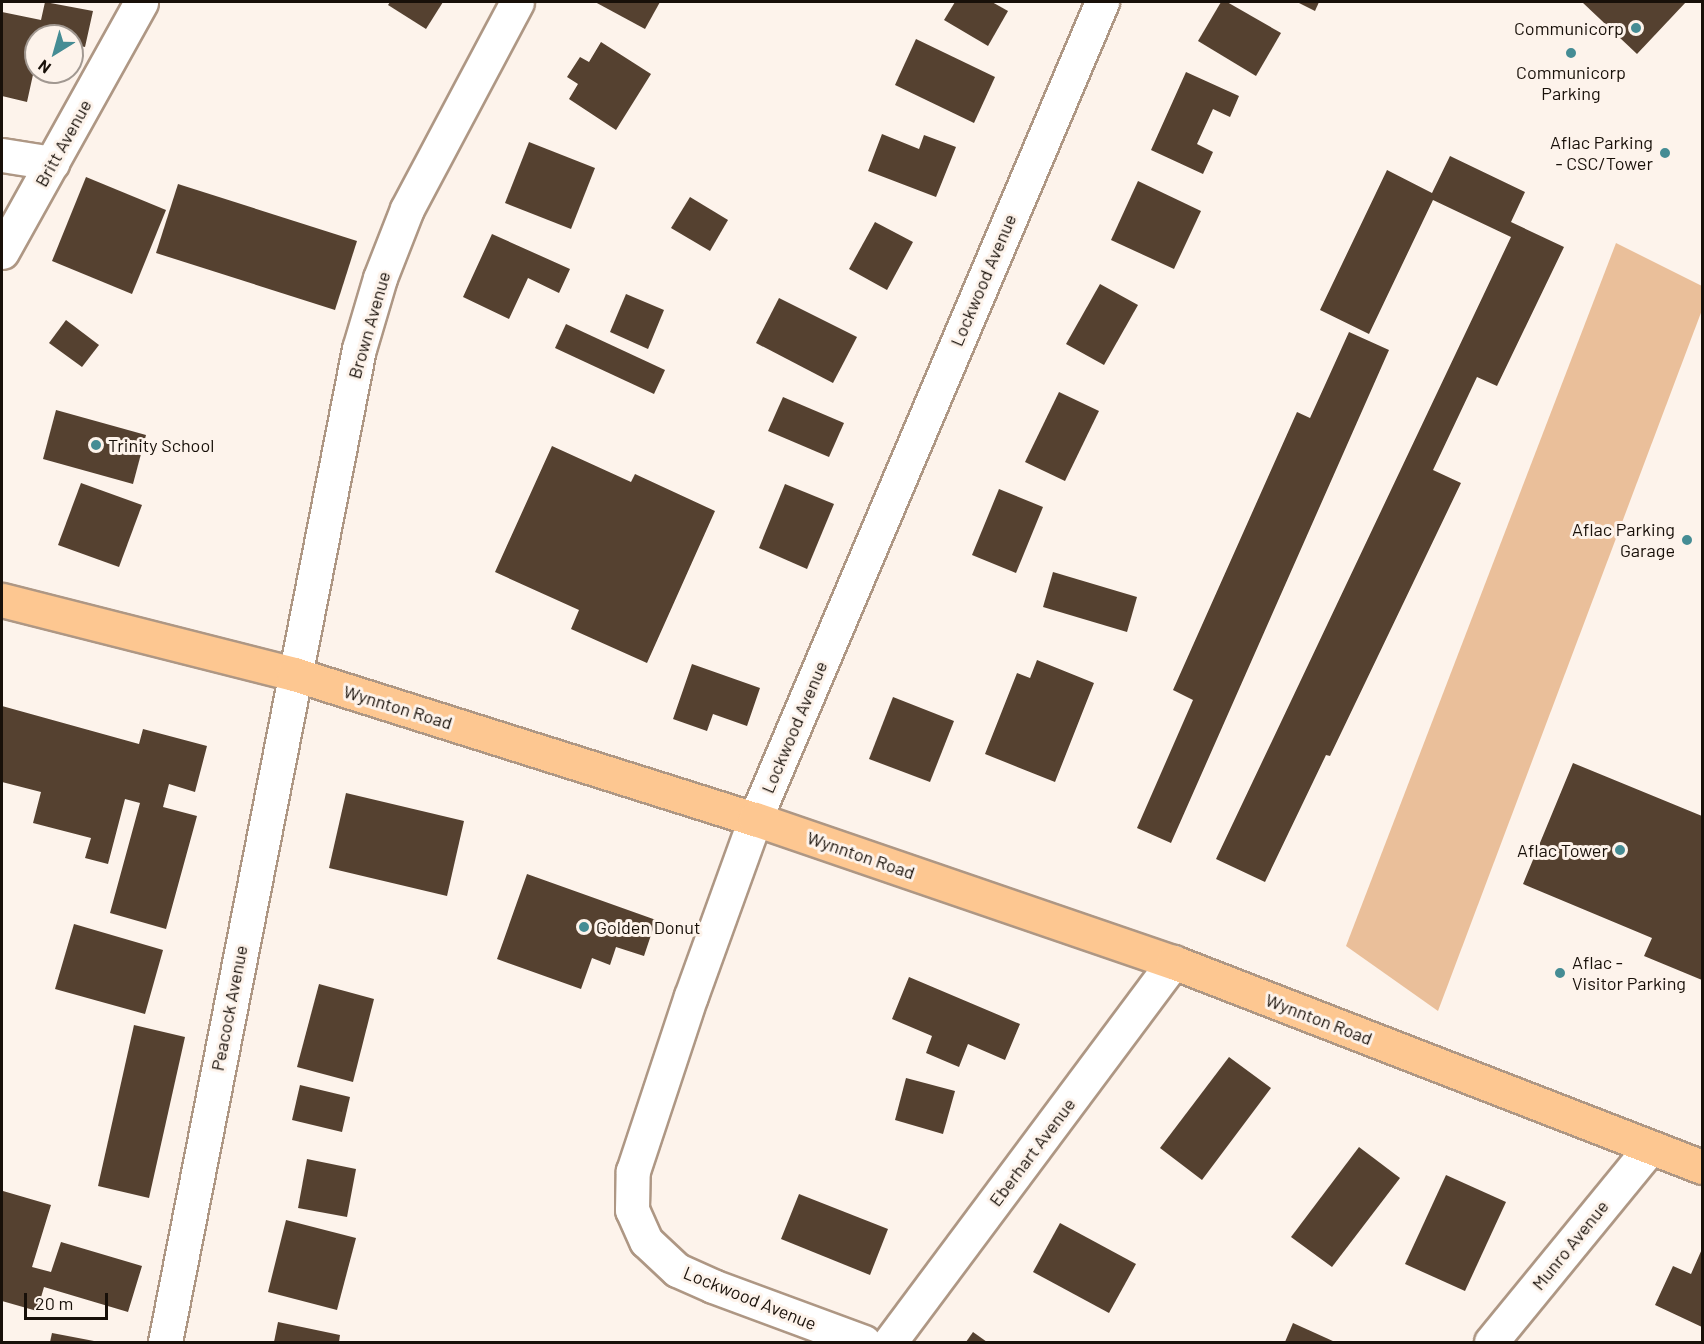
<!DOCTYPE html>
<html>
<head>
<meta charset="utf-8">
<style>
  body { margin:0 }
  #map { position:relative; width:1704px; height:1344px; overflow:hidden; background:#fdf3eb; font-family:Barlow,sans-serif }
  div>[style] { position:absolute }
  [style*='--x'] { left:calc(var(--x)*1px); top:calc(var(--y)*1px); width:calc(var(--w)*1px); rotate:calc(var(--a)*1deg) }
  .green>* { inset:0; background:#eabf9a }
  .building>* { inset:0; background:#554130 }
  .roads { filter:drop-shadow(2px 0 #ae9784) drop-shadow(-2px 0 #ae9784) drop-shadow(0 2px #ae9784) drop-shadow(0 -2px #ae9784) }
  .minor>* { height:33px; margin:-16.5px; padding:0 16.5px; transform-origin:16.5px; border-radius:16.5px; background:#fff }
  .tertiary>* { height:33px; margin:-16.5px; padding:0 16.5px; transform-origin:16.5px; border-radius:16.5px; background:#fff }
  .primary>* { height:33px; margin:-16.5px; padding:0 16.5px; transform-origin:16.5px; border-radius:16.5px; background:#fdc791 }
  .dots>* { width:16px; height:16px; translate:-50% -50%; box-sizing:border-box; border:3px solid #fdf3eb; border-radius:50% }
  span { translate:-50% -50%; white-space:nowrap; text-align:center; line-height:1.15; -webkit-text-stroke:6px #fdf3eb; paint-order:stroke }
  .poi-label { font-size:18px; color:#181009 }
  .right { translate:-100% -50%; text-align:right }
  .left { translate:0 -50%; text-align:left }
  .street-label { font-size:18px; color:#181009 }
  .frame { position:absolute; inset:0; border:3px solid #181009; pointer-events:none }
  .north { position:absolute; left:24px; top:24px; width:60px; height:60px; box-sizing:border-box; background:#fdf3eb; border:2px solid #a19891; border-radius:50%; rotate:217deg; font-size:16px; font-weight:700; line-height:24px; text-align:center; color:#181009 }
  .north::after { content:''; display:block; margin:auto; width:21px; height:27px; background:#458c94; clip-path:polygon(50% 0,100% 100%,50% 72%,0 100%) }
  .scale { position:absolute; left:24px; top:1293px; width:84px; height:27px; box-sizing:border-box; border:3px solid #181009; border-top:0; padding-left:8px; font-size:18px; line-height:21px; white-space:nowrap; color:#181009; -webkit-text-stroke:4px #fdf3eb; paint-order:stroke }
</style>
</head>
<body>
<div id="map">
  <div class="green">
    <div style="clip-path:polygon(1616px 243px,1702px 286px,1702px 310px,1438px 1011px,1346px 946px)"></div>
  </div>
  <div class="building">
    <div style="clip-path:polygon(45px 2px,93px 11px,85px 47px,72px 44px,72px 36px,36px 36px,36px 61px,27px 102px,2px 96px,2px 12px,41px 20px)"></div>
    <div style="clip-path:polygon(390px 2px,443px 2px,426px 29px,388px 5px)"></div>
    <div style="clip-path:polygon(595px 2px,660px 2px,645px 29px)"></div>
    <div style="clip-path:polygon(955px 2px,992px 2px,1008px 11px,988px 46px,944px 20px)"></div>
    <div style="clip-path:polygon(1221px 2px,1227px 2px,1281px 33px,1256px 76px,1198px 41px)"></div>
    <div style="clip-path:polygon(1297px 2px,1319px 2px,1315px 11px)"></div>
    <div style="clip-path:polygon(1582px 2px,1686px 2px,1637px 54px)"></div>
    <div style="clip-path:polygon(916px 39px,995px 77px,974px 123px,895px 85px)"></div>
    <div style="clip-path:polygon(601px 42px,651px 74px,616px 130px,569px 99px,578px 84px,567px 77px,580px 57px,589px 62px)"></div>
    <div style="clip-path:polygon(1186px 72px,1239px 96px,1230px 117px,1213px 109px,1197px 144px,1213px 152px,1203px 174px,1151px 150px)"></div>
    <div style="clip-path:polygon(882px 134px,919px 149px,924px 135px,956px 147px,936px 197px,868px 171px)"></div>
    <div style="clip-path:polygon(529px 142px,595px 168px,571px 229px,505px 203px)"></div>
    <div style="clip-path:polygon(1450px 156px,1525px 192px,1511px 222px,1564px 247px,1497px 386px,1477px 377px,1433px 470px,1461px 483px,1330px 756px,1326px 755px,1265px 882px,1216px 859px,1511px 237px,1433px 200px,1369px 334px,1320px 310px,1387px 170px,1432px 193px)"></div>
    <div style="clip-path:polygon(86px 177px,166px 210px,132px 294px,52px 261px)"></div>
    <div style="clip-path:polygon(1138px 181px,1201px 211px,1174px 269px,1111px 240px)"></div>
    <div style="clip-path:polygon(178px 184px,357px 241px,335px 310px,156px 253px)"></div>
    <div style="clip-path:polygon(690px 197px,728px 220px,710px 251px,671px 228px)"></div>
    <div style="clip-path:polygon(875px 222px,913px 242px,887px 290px,849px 269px)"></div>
    <div style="clip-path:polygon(492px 234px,570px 269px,559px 293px,528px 278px,509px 319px,463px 297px)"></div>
    <div style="clip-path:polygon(1100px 284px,1138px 305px,1104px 365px,1066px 344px)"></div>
    <div style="clip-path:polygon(626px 294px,664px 310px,648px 349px,610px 332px)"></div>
    <div style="clip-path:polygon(779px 298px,857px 337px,833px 383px,756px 343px)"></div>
    <div style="clip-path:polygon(66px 320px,99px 345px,82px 367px,49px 343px)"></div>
    <div style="clip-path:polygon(566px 324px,665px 370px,654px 394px,555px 348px)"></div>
    <div style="clip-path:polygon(1349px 332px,1389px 350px,1171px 843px,1137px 828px,1193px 700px,1173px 690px,1297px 412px,1310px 418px)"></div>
    <div style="clip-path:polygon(1059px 392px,1099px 411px,1065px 481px,1025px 462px)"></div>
    <div style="clip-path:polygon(783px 397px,844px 423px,829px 457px,768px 431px)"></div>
    <div style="clip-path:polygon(56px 410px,146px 435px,133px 484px,43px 459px)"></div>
    <div style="clip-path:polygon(552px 446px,631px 482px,635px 474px,715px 511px,647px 663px,571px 629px,579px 610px,495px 572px)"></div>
    <div style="clip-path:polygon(81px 483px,142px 505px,119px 567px,58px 545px)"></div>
    <div style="clip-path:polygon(785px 484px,834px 504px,807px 569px,759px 548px)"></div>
    <div style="clip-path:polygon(999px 489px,1043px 507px,1016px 573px,972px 555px)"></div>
    <div style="clip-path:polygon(1053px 572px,1137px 597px,1127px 632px,1043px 607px)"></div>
    <div style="clip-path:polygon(1037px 660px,1094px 683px,1055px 782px,985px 754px,1017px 673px,1030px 678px)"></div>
    <div style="clip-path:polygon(692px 664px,760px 688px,747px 726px,713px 714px,707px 731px,673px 719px)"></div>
    <div style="clip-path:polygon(893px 697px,954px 721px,930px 782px,869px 759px)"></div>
    <div style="clip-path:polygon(2px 706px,139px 744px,143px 729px,207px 746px,195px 792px,169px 784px,163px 807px,197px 816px,166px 929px,110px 913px,140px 803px,125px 799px,108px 864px,85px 858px,91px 838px,33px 823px,41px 792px,2px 782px)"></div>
    <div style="clip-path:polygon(1573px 763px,1702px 816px,1702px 980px,1644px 956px,1652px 938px,1523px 884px)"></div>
    <div style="clip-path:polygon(346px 793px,464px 821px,447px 896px,329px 868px)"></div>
    <div style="clip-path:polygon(527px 874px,656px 920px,644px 956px,616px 947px,610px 965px,592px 958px,581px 989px,497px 959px)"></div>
    <div style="clip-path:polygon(74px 924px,163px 950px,145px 1014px,55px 989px)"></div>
    <div style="clip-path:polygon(909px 977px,1020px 1024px,1005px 1060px,968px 1044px,959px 1067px,926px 1053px,932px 1036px,892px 1019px)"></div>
    <div style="clip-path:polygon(319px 984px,374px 999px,353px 1082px,297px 1067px)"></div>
    <div style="clip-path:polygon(134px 1025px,185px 1037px,149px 1198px,98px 1186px)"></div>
    <div style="clip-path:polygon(1229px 1057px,1271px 1088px,1202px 1180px,1160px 1148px)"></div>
    <div style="clip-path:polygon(906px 1078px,955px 1091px,943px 1134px,895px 1120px)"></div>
    <div style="clip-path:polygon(300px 1085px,350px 1097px,342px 1132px,292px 1120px)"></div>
    <div style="clip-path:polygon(1359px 1147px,1400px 1178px,1332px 1267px,1291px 1237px)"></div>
    <div style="clip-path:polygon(307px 1159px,356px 1169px,347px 1217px,298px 1208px)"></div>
    <div style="clip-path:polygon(1446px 1175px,1506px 1202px,1465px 1291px,1405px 1264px)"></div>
    <div style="clip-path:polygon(3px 1191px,51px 1205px,32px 1267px,51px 1272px,61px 1242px,142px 1266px,128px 1312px,44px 1287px,37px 1311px,2px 1301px)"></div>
    <div style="clip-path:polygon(799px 1194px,888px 1229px,870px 1275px,781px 1239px)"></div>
    <div style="clip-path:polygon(286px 1220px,356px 1238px,337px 1310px,268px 1292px)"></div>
    <div style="clip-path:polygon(1060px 1223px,1136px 1264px,1109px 1313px,1033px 1272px)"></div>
    <div style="clip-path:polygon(1702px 1249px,1702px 1327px,1655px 1305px,1673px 1266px,1691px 1274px)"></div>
    <div style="clip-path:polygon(278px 1322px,340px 1335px,339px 1342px,274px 1342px)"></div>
    <div style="clip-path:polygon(1293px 1323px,1335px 1342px,1285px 1342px)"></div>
    <div style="clip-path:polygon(973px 1332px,987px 1342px,966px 1342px)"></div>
    <div style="clip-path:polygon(52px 1333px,94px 1341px,94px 1342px,50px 1342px)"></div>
  </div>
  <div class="roads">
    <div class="minor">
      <div style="--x:2;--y:155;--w:51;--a:9.1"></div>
      <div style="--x:2;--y:252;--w:286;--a:-60.9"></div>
      <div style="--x:864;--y:1342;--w:161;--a:-159.7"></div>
      <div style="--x:713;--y:1286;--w:39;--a:-156"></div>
      <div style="--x:677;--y:1270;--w:42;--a:-136.9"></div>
      <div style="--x:646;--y:1241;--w:34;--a:-114"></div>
      <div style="--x:632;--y:1210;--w:39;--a:-89"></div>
      <div style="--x:633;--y:1171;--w:184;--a:-71.7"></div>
      <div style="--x:691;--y:996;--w:188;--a:-70.1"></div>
      <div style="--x:755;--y:819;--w:888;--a:-66.99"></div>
      <div style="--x:890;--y:1342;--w:474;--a:-53.3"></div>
      <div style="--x:1491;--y:1342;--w:251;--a:-50.7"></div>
    </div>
    <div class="tertiary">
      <div style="--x:165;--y:1342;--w:1012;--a:-78.95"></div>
      <div style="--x:359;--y:349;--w:74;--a:-73.5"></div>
      <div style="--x:380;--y:278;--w:74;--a:-68.6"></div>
      <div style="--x:407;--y:209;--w:234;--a:-62"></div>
    </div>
    <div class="primary">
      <div style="--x:2;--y:600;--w:301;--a:14.2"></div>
      <div style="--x:294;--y:674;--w:483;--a:17.5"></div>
      <div style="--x:755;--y:819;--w:442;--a:18.9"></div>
      <div style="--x:1173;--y:962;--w:567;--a:21.18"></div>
    </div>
  </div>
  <div class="dots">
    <div style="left:1636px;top:28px;background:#458c94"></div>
    <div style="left:1571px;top:53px;background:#458c94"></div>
    <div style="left:1665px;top:153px;background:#458c94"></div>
    <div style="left:96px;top:445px;background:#458c94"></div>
    <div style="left:1687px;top:540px;background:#458c94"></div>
    <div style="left:1620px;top:850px;background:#458c94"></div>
    <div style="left:584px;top:927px;background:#458c94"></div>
    <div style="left:1560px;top:973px;background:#458c94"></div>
  </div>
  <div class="poi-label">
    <span class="right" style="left:1624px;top:28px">Communicorp</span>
    <span style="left:1571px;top:83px">Communicorp<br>Parking</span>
    <span class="right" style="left:1653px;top:153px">Aflac Parking<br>- CSC/Tower</span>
    <span class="left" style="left:108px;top:445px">Trinity School</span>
    <span class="right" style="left:1675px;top:540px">Aflac Parking<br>Garage</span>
    <span class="right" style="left:1608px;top:850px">Aflac Tower</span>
    <span class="left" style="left:596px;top:927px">Golden Donut</span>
    <span class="left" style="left:1572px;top:973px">Aflac -<br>Visitor Parking</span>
  </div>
  <div class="street-label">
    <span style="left:63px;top:143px;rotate:-61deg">Britt Avenue</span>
    <span style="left:983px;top:280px;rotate:-67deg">Lockwood Avenue</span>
    <span style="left:369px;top:325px;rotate:-74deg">Brown Avenue</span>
    <span style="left:398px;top:707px;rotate:17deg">Wynnton Road</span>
    <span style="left:794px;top:727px;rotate:-67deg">Lockwood Avenue</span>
    <span style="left:861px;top:855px;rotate:19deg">Wynnton Road</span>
    <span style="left:229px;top:1008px;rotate:-79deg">Peacock Avenue</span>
    <span style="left:1319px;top:1019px;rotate:21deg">Wynnton Road</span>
    <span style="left:1032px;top:1152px;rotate:-53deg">Eberhart Avenue</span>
    <span style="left:1570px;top:1245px;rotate:-51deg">Munro Avenue</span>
    <span style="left:750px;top:1298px;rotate:22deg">Lockwood Avenue</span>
  </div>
  <div class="frame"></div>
  <div class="north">N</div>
  <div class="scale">20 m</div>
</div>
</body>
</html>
